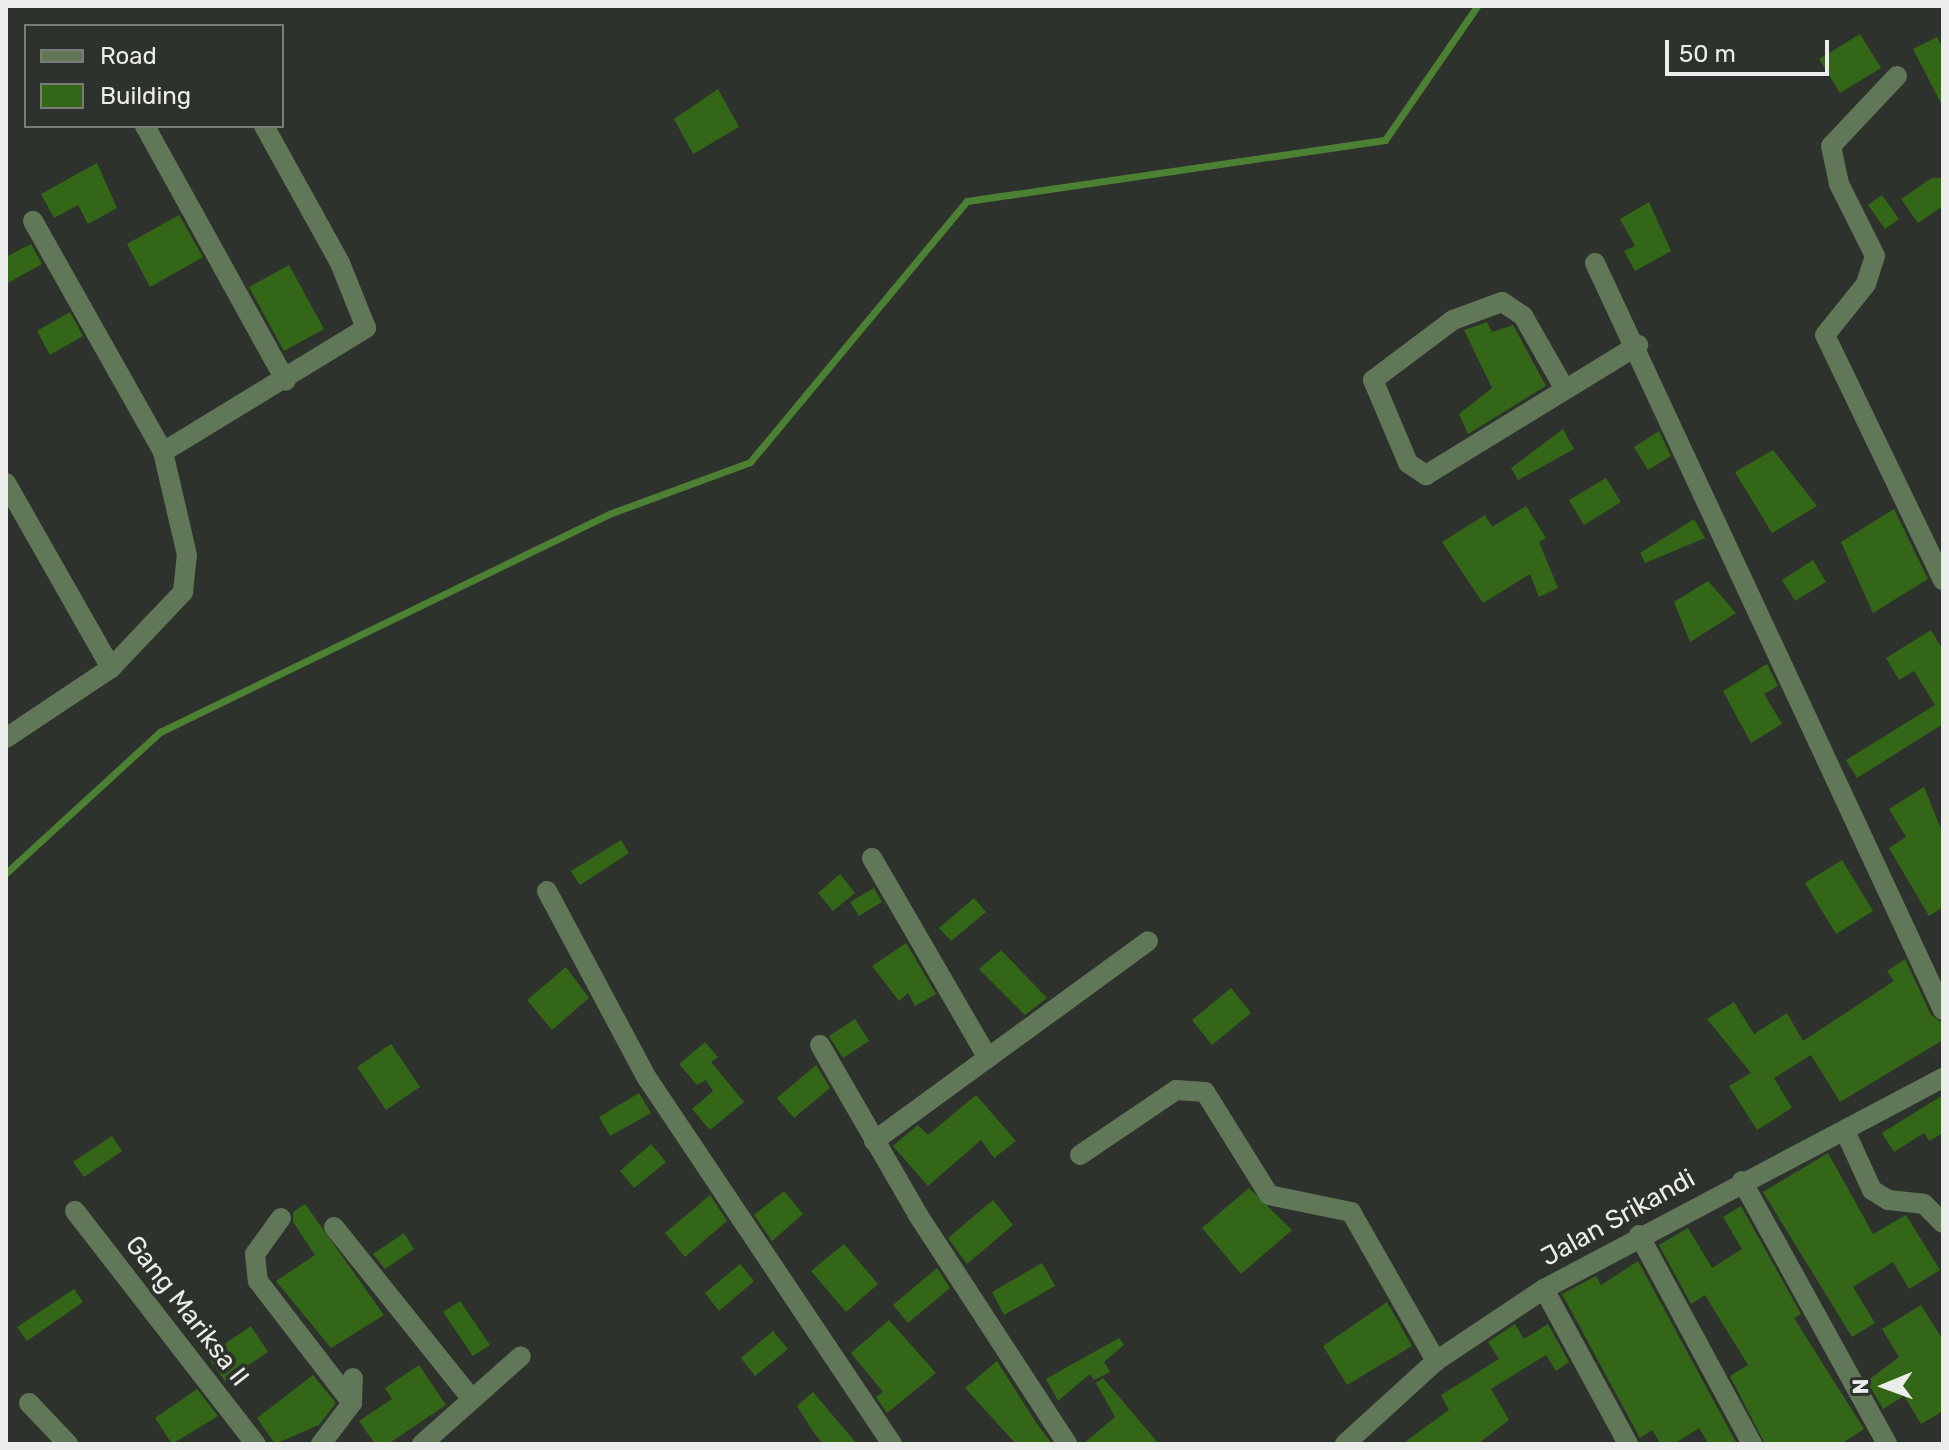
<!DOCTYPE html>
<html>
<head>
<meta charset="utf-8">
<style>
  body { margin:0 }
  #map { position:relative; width:1949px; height:1450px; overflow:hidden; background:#2e322c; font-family:Rubik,sans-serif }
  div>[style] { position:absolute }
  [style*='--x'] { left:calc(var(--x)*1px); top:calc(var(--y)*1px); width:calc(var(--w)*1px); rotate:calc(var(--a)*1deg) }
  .stream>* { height:7px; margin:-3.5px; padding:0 3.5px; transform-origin:3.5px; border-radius:3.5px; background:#4c8133 }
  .building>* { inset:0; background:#336717 }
  .minor>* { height:20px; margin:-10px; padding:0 10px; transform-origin:10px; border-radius:10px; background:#617858 }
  span { translate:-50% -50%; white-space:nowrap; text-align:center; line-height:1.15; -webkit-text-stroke:8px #2e322c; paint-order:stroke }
  .street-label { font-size:26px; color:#eaede9 }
  .frame { position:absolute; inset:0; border:8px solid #eaede9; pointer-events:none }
  .legend { position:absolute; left:24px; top:24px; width:260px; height:104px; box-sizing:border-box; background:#2e322c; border:2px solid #797d78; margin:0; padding:10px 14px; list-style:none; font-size:24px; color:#eaede9 }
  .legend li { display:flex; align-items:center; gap:16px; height:40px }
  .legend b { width:40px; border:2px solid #797d78 }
  .north { position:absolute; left:1845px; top:1346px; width:80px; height:80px; -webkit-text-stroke:6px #2e322c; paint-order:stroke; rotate:269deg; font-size:22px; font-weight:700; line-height:32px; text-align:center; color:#eaede9 }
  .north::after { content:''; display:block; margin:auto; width:28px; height:36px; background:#eaede9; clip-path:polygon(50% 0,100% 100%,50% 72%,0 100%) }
  .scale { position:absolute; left:1665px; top:40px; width:164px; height:36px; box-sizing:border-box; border:4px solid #eaede9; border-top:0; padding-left:10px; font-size:24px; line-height:28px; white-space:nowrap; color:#eaede9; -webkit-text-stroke:6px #2e322c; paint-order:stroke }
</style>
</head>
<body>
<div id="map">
  <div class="stream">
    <div style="--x:6;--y:873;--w:209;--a:-42.5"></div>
    <div style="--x:160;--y:732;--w:499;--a:-25.9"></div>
    <div style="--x:609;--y:514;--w:150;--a:-20.2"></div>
    <div style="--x:750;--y:462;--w:339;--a:-50.3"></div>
    <div style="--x:967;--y:201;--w:422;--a:-8.3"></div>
    <div style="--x:1385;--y:140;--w:163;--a:-55.5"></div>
  </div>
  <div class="building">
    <div style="clip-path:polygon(1860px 34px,1881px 68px,1840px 93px,1819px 59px)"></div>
    <div style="clip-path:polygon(1937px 37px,1943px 49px,1943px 107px,1913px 49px)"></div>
    <div style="clip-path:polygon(718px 89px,739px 127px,693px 154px,674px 119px)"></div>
    <div style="clip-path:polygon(97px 163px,117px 208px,88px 224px,78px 205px,54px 218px,41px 194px)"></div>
    <div style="clip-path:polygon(1932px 178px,1943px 178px,1943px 206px,1918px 223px,1901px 199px)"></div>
    <div style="clip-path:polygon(1882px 195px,1899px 219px,1885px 229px,1868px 205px)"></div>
    <div style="clip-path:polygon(1649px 202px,1671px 251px,1635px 271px,1624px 251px,1635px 246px,1620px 219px)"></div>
    <div style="clip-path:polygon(179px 215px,203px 257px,150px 287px,127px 244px)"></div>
    <div style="clip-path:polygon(31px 244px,42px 264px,6px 284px,6px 257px)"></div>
    <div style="clip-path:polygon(289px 265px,324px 329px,284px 351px,249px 287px)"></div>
    <div style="clip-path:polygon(70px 312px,83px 336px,50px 355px,37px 331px)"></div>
    <div style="clip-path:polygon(1487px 322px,1492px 332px,1513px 325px,1546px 386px,1468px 434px,1459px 414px,1492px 388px,1464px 330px)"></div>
    <div style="clip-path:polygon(1563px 429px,1574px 449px,1518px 480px,1511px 468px)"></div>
    <div style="clip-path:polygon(1659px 431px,1671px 456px,1648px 470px,1634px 447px)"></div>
    <div style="clip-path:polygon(1773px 450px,1817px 506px,1772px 533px,1735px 472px)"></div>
    <div style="clip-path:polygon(1606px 478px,1621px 502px,1584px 525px,1569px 500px)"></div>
    <div style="clip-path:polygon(1526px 506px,1546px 538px,1539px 542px,1558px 588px,1539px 597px,1530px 574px,1483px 603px,1442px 542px,1485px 515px,1492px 527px)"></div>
    <div style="clip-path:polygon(1894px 509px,1928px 579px,1873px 613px,1841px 542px)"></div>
    <div style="clip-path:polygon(1694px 519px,1705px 538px,1645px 563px,1640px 553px)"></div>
    <div style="clip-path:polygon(1813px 560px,1826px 582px,1795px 601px,1782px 580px)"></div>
    <div style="clip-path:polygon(1708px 581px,1736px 613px,1690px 642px,1674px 602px)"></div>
    <div style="clip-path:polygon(1931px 630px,1943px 650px,1943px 724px,1857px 778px,1846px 760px,1935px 705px,1914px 671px,1899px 680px,1886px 658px)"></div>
    <div style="clip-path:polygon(1767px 664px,1778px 686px,1764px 694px,1782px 724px,1751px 743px,1723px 691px)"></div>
    <div style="clip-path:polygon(1924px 787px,1943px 834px,1943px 907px,1929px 916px,1889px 848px,1906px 837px,1889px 809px)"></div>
    <div style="clip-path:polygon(621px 840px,629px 853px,580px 885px,571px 871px)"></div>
    <div style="clip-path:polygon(1842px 860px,1873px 911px,1836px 934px,1805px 883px)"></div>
    <div style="clip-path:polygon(840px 874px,855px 893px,833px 911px,818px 893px)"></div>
    <div style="clip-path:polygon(874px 888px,882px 902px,859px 916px,850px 902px)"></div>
    <div style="clip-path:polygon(974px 898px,986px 912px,951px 941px,939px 928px)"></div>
    <div style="clip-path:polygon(906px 943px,936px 994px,915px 1006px,908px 993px,899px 1001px,872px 966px)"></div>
    <div style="clip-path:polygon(1001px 950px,1047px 998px,1025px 1015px,979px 969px)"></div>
    <div style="clip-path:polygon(1905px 959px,1931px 1015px,1943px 1023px,1943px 1040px,1840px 1102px,1811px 1055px,1774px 1078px,1792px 1108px,1757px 1130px,1729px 1086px,1751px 1073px,1707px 1019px,1734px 1002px,1754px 1034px,1787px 1013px,1803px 1041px,1894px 981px,1887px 971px)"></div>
    <div style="clip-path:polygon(566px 967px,589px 998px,552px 1030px,527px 1000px)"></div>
    <div style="clip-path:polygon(1231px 988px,1251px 1013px,1212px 1045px,1192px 1020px)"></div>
    <div style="clip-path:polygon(855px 1019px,869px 1041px,843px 1058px,829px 1036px)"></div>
    <div style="clip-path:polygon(705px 1042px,718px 1057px,711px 1062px,744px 1102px,710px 1130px,692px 1109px,713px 1091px,706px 1080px,697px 1085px,679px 1064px)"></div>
    <div style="clip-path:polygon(391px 1044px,420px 1087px,386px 1110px,357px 1067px)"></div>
    <div style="clip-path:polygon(816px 1065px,830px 1088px,794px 1118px,777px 1098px)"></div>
    <div style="clip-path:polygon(639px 1093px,651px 1113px,610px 1136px,599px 1117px)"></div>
    <div style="clip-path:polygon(976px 1095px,1016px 1141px,994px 1158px,981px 1140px,928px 1186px,893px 1146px,918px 1125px,928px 1135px)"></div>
    <div style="clip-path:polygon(1943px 1095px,1943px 1133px,1929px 1141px,1924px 1133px,1894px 1152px,1882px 1133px)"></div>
    <div style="clip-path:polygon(112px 1136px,122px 1151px,84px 1177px,73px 1162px)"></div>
    <div style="clip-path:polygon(651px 1144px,666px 1162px,634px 1188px,620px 1171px)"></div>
    <div style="clip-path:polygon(1828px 1153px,1873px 1234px,1906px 1215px,1940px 1270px,1909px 1289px,1893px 1262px,1853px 1287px,1875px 1323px,1852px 1337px,1763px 1192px)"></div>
    <div style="clip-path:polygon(1249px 1188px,1292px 1230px,1241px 1274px,1202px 1228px)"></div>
    <div style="clip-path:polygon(784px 1191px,803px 1214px,772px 1241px,754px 1215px)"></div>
    <div style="clip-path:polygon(710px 1195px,727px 1221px,685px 1257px,665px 1233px)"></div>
    <div style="clip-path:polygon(993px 1200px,1013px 1225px,967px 1264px,948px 1238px)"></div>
    <div style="clip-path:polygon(305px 1204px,384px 1315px,331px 1348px,276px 1281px,315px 1255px,293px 1222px,293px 1212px)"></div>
    <div style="clip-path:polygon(1741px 1206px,1801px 1314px,1794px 1318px,1864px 1429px,1841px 1444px,1765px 1444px,1730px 1376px,1748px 1365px,1705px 1295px,1691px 1304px,1659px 1245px,1688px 1228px,1712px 1268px,1742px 1249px,1723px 1217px)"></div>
    <div style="clip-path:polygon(404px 1233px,414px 1249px,385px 1269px,373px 1254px)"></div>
    <div style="clip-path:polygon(844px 1244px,878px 1284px,846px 1312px,811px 1271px)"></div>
    <div style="clip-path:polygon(1638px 1261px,1737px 1444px,1709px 1444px,1699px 1428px,1674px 1444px,1661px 1444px,1652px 1430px,1640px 1438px,1562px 1294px,1596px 1276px,1601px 1285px)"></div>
    <div style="clip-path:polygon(1042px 1263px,1055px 1286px,1004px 1315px,992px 1292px)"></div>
    <div style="clip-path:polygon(740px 1264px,754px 1281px,719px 1311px,705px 1293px)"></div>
    <div style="clip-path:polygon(937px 1268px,950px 1288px,908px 1323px,893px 1305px)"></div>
    <div style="clip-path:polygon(74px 1289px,83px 1302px,27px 1341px,17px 1327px)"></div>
    <div style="clip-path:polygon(460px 1301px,490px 1345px,473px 1356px,443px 1312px)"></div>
    <div style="clip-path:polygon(1387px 1302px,1412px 1346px,1347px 1385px,1323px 1346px)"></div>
    <div style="clip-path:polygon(1921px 1305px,1943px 1340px,1943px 1411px,1921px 1424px,1904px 1396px,1883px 1409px,1867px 1381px,1899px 1357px,1882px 1329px)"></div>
    <div style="clip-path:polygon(889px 1320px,936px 1373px,887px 1413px,876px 1397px,883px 1392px,851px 1353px)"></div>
    <div style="clip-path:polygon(1515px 1324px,1524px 1339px,1548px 1324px,1569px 1362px,1556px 1371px,1546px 1355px,1491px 1389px,1509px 1420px,1478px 1444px,1402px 1444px,1449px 1410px,1441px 1395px,1499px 1359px,1488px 1342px)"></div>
    <div style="clip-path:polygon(251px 1326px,268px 1352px,225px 1381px,207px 1356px)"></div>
    <div style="clip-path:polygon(773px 1331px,788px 1349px,755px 1376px,741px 1358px)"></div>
    <div style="clip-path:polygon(1119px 1338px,1124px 1345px,1104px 1362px,1110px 1372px,1094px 1380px,1090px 1374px,1058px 1401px,1046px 1379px)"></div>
    <div style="clip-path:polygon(997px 1361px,1035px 1421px,1052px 1444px,1016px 1444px,965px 1388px)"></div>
    <div style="clip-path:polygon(419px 1365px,446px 1405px,388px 1444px,375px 1444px,359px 1421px,392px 1399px,385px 1388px)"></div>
    <div style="clip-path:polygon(313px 1375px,336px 1403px,319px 1425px,275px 1444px,257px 1418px)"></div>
    <div style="clip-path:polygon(1103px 1378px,1159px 1444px,1083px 1444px,1115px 1417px,1096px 1383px)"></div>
    <div style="clip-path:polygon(197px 1389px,218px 1416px,172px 1444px,155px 1418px)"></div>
    <div style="clip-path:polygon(813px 1392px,857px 1444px,823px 1444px,814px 1433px,797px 1406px)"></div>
  </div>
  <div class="minor">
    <div style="--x:1897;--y:76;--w:96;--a:133.3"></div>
    <div style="--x:1831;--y:146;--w:39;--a:78"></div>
    <div style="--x:1839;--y:184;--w:80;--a:63.4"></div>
    <div style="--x:1875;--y:256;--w:29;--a:108"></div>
    <div style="--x:1866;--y:284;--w:65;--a:128.8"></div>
    <div style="--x:1825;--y:335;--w:272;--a:64.3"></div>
    <div style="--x:145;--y:126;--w:291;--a:61.1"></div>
    <div style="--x:33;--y:221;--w:265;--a:60.6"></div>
    <div style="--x:1595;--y:263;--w:824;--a:65.02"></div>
    <div style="--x:1563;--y:386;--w:81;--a:-119.7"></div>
    <div style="--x:1523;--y:316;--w:25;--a:-146"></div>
    <div style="--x:1502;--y:302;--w:52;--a:159.8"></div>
    <div style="--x:1453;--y:320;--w:100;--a:143.1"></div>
    <div style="--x:1373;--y:380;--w:90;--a:67.1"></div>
    <div style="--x:1408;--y:463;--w:22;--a:34"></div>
    <div style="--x:1426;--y:475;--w:249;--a:-31.5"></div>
    <div style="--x:6;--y:483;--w:213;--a:60.4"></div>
    <div style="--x:6;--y:738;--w:126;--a:-33.7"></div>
    <div style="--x:111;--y:668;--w:105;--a:-46.5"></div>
    <div style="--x:183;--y:592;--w:37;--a:-84"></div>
    <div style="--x:187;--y:555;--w:106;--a:-103.1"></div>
    <div style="--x:163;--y:452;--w:238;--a:-31.4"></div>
    <div style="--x:366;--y:328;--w:70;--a:-111.8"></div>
    <div style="--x:340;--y:263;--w:157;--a:-119"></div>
    <div style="--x:872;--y:858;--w:229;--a:59.9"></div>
    <div style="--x:547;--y:891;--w:212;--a:61.9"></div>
    <div style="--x:647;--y:1078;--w:440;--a:56.2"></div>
    <div style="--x:820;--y:1045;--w:196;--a:60"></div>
    <div style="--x:918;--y:1215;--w:273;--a:56.9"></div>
    <div style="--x:1845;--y:1131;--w:65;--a:65.4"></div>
    <div style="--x:1872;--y:1190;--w:19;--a:32"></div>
    <div style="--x:1888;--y:1200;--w:36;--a:6"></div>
    <div style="--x:1924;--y:1204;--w:27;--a:45"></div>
    <div style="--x:874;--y:1141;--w:339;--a:-36.1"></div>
    <div style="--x:1080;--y:1155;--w:116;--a:-34.1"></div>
    <div style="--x:1176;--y:1090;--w:29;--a:4"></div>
    <div style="--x:1205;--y:1092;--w:121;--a:58.1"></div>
    <div style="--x:1269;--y:1195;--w:84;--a:11.7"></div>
    <div style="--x:1351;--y:1212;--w:172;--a:60.3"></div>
    <div style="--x:1742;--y:1181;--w:300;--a:61.1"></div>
    <div style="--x:75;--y:1211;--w:295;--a:52.2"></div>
    <div style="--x:281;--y:1218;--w:44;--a:125.8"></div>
    <div style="--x:255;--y:1254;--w:27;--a:84"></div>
    <div style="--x:258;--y:1281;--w:154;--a:52.4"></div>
    <div style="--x:334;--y:1227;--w:221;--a:51.3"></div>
    <div style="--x:1639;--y:1235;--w:238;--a:61.6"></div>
    <div style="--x:1544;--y:1289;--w:176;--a:61.5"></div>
    <div style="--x:29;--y:1403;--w:57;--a:46.4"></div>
    <div style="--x:321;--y:1444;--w:51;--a:-52.9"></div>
    <div style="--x:352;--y:1403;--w:25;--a:-88"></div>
    <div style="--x:422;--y:1444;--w:132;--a:-41.6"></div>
    <div style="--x:1345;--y:1444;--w:123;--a:-42.4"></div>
    <div style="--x:1436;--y:1361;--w:130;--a:-33.7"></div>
    <div style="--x:1544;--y:1289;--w:451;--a:-27.9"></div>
  </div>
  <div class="street-label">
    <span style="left:1618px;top:1218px;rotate:-29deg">Jalan Srikandi</span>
    <span style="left:187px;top:1311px;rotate:52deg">Gang Mariksa II</span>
  </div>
  <div class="frame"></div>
  <ul class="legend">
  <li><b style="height:10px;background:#617858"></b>Road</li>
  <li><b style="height:22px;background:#336717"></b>Building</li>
  </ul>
  <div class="north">N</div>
  <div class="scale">50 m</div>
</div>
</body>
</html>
